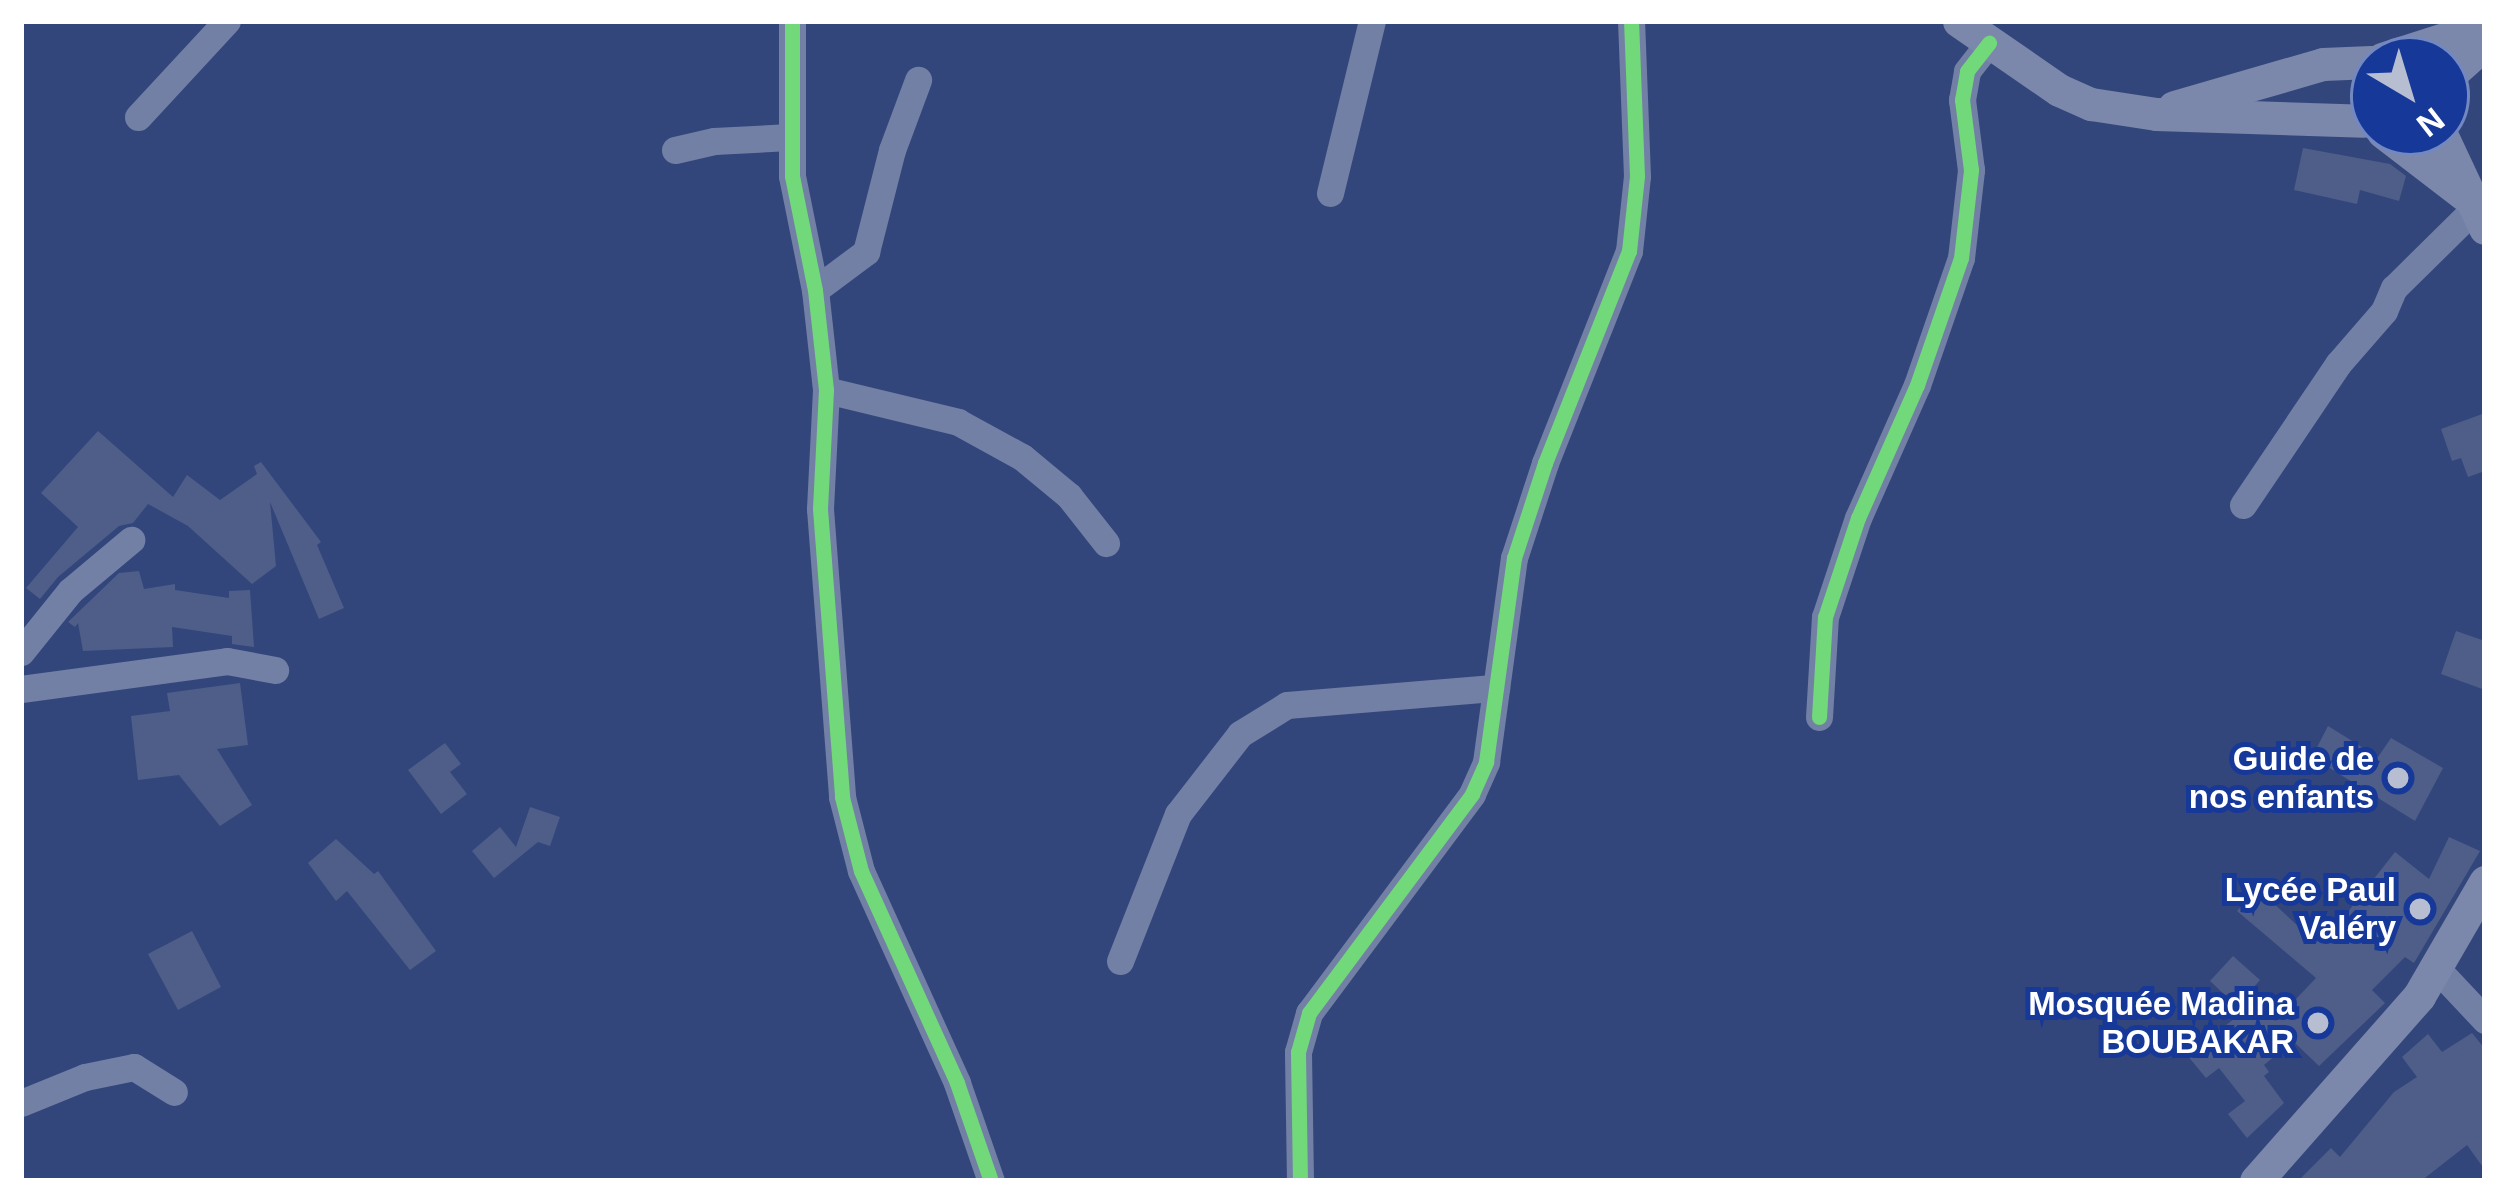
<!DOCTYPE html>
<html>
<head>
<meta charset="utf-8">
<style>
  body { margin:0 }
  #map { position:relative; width:2506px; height:1202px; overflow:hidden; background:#33467b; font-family:Helvetica,sans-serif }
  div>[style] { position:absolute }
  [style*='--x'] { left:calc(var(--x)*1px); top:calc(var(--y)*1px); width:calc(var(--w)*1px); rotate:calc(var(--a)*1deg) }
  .building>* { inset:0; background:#4e5e88 }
  .minor>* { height:27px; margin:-13.5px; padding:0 13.5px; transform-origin:13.5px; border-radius:13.5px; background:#7380a6 }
  .major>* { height:33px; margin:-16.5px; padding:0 16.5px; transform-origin:16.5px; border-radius:16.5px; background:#7b88ab }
  .cycleway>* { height:15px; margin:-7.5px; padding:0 7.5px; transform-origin:7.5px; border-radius:7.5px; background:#71d979 }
  .dots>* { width:33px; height:33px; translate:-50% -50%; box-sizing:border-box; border:6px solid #163898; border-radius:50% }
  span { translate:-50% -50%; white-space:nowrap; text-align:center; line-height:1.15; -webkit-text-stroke:10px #163898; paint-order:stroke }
  .poi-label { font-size:33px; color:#fff; font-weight:700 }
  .right { translate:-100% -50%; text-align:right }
  .frame { position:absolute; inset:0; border:24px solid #fff; pointer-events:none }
  .north { position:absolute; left:2350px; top:36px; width:120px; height:120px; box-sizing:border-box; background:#163898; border:3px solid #7388c1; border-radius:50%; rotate:142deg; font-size:33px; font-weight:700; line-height:48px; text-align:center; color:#fff }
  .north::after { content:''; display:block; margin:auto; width:42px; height:54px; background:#b8bed1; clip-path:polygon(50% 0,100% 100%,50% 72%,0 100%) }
</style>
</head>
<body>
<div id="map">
  <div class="building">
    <div style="clip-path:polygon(2303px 148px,2390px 164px,2406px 176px,2399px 201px,2360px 190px,2357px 204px,2294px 190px)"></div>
    <div style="clip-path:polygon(2485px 413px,2485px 471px,2468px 477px,2461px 458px,2452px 461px,2441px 429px)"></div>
    <div style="clip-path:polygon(98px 431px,173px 497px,187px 475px,220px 500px,257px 474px,254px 466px,261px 462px,321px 542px,317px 545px,344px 608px,319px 619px,270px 502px,276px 566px,252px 584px,188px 526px,148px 504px,133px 523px,119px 526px,58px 577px,40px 599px,26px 588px,78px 527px,41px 493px)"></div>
    <div style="clip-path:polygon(139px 571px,144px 589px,175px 584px,175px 590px,229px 598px,229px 591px,250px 590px,254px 647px,232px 644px,232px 636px,172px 627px,173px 647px,83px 651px,78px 623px,75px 627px,68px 622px,119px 573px)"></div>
    <div style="clip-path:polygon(2456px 631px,2485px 641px,2485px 690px,2441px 674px)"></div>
    <div style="clip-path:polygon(240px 683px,248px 745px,217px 749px,252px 805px,220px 826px,179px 775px,138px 780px,131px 716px,170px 711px,167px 693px)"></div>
    <div style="clip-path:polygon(2328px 726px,2378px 757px,2391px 738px,2443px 768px,2415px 821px,2312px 757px)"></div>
    <div style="clip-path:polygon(445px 743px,461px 764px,450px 772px,467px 794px,441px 814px,408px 770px)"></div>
    <div style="clip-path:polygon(530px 807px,560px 817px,550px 846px,538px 842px,494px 878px,472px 851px,500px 827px,516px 847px)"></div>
    <div style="clip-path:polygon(2449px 837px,2480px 851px,2414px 963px,2405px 957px,2372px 990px,2385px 1003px,2319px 1066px,2293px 1041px,2264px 1065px,2269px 1072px,2264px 1076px,2284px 1103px,2247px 1138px,2228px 1114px,2245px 1101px,2219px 1068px,2206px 1078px,2187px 1055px,2243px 1012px,2210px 981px,2233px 956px,2260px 980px,2252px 989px,2275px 1021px,2316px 978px,2237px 911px,2258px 889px,2312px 939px,2317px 934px,2325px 941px,2395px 852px,2429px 879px)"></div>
    <div style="clip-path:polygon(336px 839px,374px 874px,378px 871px,436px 951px,410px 970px,347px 891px,336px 901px,308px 863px)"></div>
    <div style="clip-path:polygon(192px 931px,221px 987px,178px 1010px,148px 954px)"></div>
    <div style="clip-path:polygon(2472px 1033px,2485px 1049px,2485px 1170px,2467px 1145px,2421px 1181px,2298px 1181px,2331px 1148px,2340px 1157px,2394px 1092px,2417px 1077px,2402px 1057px,2428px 1034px,2442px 1052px)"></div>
  </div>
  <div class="minor">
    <div style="--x:792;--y:21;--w:155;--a:90"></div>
    <div style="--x:792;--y:176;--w:116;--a:78.6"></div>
    <div style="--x:815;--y:290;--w:101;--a:83.7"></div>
    <div style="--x:826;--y:390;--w:119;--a:92.9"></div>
    <div style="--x:820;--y:509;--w:289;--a:85.6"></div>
    <div style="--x:842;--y:797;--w:76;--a:75.6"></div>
    <div style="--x:861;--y:871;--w:233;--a:65.6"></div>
    <div style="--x:957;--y:1083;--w:104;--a:70.9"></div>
    <div style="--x:138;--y:117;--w:131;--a:-47.2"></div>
    <div style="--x:675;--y:150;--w:40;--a:-13"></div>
    <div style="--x:714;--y:141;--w:76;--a:-3"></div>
    <div style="--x:1330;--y:193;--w:177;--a:-76.3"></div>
    <div style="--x:815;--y:290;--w:64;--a:-36.7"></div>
    <div style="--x:866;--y:252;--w:105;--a:-75.7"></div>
    <div style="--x:892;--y:150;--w:75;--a:-69.6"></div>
    <div style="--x:826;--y:390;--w:136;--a:13.6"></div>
    <div style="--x:958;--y:422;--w:73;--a:28.7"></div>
    <div style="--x:1022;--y:457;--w:61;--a:39.7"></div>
    <div style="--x:1069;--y:496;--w:60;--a:51.8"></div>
    <div style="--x:2243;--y:505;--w:170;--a:-56"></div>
    <div style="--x:2338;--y:364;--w:70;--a:-49"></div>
    <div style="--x:2384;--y:311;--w:25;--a:-67"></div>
    <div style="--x:2394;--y:288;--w:112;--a:-44.6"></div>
    <div style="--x:21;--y:652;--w:78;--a:-51.2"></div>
    <div style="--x:70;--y:591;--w:80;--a:-39.9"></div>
    <div style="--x:21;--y:689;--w:208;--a:-7.7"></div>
    <div style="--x:227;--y:661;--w:49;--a:10.6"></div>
    <div style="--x:1819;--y:717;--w:100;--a:-86.6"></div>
    <div style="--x:1825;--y:617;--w:104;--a:-71.6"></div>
    <div style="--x:1858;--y:518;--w:145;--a:-66.1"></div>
    <div style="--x:1917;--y:385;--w:134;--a:-70.9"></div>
    <div style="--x:1961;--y:258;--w:89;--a:-83.5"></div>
    <div style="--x:1971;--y:170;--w:71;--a:-97.3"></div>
    <div style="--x:1962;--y:100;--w:29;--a:-80"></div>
    <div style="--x:1967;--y:71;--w:36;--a:-52"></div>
    <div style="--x:1120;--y:961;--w:158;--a:-68.5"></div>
    <div style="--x:1178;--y:814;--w:101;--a:-52.2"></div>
    <div style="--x:1240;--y:734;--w:55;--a:-31.7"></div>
    <div style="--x:1287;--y:705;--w:210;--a:-4.7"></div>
    <div style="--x:2438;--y:970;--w:69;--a:46.8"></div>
    <div style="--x:21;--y:1103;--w:69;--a:-22.1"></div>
    <div style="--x:85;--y:1077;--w:50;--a:-11.5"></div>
    <div style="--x:134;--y:1067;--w:47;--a:32"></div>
    <div style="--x:1300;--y:1181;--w:129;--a:-90.9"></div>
    <div style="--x:1298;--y:1052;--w:41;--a:-74.2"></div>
    <div style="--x:1309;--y:1013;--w:273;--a:-53.3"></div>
    <div style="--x:1472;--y:794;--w:35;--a:-66"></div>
    <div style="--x:1486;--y:762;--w:206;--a:-82.2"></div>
    <div style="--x:1514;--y:558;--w:100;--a:-71.9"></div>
    <div style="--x:1545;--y:463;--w:228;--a:-68.4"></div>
    <div style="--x:1629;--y:251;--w:75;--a:-83.9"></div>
    <div style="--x:1637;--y:176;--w:155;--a:-92.2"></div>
  </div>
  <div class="major">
    <div style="--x:1959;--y:21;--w:121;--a:34.6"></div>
    <div style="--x:2059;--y:90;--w:35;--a:24"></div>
    <div style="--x:2091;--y:104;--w:66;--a:8.7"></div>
    <div style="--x:2156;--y:114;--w:207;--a:1.9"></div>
    <div style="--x:2382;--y:59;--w:108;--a:-17.8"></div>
    <div style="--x:2446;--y:78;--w:52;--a:-41.9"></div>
    <div style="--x:2174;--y:107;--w:155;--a:-16.1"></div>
    <div style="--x:2323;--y:64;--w:48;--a:-2.4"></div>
    <div style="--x:2383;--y:132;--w:103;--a:37.5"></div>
    <div style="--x:2440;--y:132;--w:106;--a:64.9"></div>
    <div style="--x:2256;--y:1181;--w:247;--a:-48.6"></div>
    <div style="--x:2419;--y:996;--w:132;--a:-59.9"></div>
  </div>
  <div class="cycleway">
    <div style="--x:792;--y:21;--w:155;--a:90"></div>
    <div style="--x:792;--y:176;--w:116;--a:78.6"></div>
    <div style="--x:815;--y:290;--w:101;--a:83.7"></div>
    <div style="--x:826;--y:390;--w:119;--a:92.9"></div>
    <div style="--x:820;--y:509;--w:289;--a:85.6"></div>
    <div style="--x:842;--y:797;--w:76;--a:75.6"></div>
    <div style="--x:861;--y:871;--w:233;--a:65.6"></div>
    <div style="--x:957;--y:1083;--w:104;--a:70.9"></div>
    <div style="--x:1819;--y:717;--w:100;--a:-86.6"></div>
    <div style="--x:1825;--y:617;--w:104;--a:-71.6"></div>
    <div style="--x:1858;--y:518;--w:145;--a:-66.1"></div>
    <div style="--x:1917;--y:385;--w:134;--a:-70.9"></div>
    <div style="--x:1961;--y:258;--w:89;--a:-83.5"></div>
    <div style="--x:1971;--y:170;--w:71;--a:-97.3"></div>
    <div style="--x:1962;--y:100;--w:29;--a:-80"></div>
    <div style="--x:1967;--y:71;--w:36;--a:-52"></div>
    <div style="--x:1300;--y:1181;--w:129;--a:-90.9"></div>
    <div style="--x:1298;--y:1052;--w:41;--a:-74.2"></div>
    <div style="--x:1309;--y:1013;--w:273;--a:-53.3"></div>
    <div style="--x:1472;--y:794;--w:35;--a:-66"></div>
    <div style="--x:1486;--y:762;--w:206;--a:-82.2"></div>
    <div style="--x:1514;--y:558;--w:100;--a:-71.9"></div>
    <div style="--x:1545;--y:463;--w:228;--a:-68.4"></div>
    <div style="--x:1629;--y:251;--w:75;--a:-83.9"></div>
    <div style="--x:1637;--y:176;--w:155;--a:-92.2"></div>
  </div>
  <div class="dots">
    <div style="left:2398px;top:778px;background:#b8bed1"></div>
    <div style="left:2420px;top:909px;background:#b8bed1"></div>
    <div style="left:2318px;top:1023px;background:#b8bed1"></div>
  </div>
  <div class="poi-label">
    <span class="right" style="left:2374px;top:778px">Guide de<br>nos enfants</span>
    <span class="right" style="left:2396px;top:909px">Lycée Paul<br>Valéry</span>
    <span class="right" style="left:2294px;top:1023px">Mosquée Madina<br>BOUBAKAR</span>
  </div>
  <div class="frame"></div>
  <div class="north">N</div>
</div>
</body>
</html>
